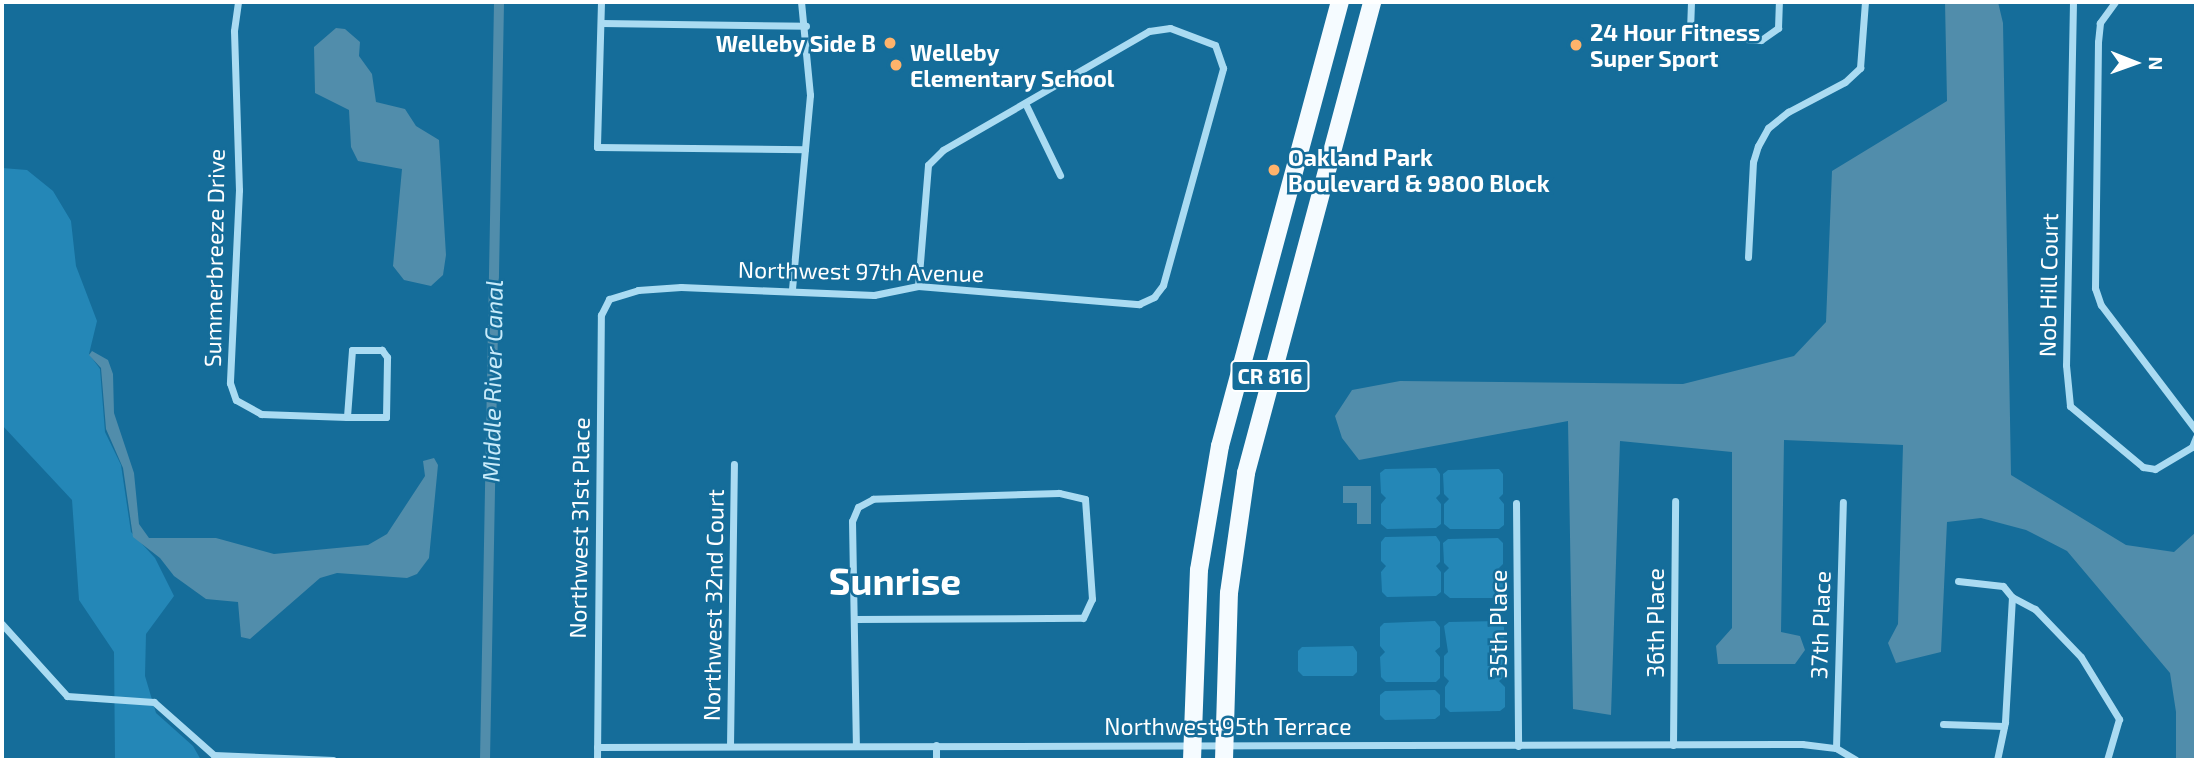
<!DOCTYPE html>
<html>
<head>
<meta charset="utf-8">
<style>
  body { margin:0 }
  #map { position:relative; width:2198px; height:762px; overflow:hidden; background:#156d9a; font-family:"Exo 2",sans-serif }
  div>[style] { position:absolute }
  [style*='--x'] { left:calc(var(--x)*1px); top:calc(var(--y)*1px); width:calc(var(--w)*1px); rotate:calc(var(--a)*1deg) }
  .green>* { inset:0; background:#2487b7 }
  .water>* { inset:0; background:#518dab }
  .canal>* { height:10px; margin:-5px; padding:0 5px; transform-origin:5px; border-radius:5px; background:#518dab }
  .street>* { height:7px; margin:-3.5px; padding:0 3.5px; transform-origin:3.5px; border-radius:3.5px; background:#aadbf2 }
  .primary>* { height:18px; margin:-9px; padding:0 9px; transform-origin:9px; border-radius:9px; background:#f5fbff }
  .dots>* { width:19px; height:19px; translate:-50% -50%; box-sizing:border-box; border:4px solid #156d9a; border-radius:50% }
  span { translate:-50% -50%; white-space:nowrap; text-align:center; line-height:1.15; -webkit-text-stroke:5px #156d9a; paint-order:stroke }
  .shield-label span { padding:2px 5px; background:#156d9a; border:2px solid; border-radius:5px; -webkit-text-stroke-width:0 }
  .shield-label { font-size:21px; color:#fff; font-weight:700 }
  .poi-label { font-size:23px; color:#fff; font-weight:700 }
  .left { translate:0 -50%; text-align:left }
  .right { translate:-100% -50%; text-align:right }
  .street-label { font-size:23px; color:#fff }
  .water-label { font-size:24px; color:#c8ebfa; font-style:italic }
  .town-label { font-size:37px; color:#fff; font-weight:700 }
  .frame { position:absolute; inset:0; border:4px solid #fff; pointer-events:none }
  .north { position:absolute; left:2100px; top:28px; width:70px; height:70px; -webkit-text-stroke:5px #156d9a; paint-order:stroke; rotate:91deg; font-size:19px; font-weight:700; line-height:28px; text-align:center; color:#fff }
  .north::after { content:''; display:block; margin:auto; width:24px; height:32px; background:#fff; clip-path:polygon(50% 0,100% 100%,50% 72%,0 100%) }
</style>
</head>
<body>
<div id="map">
  <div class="green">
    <div style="clip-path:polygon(2px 168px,27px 170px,53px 191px,71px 221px,76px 266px,97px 321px,89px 354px,100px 369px,105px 432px,121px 465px,131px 532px,155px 558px,174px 596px,146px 634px,145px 676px,156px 713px,193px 746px,201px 760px,115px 760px,114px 652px,79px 600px,72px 500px,2px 425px)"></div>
    <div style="clip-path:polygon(1436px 468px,1440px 474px,1440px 494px,1436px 498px,1441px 504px,1441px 524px,1436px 528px,1387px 529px,1381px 524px,1381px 504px,1386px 498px,1381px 493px,1380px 473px,1385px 469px)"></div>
    <div style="clip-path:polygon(1499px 469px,1503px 474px,1503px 494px,1499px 498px,1504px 504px,1504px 525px,1499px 529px,1450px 529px,1444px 524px,1444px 504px,1449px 499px,1444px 494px,1443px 474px,1448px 470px)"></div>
    <div style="clip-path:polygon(1436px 536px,1440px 542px,1440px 562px,1436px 566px,1441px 572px,1441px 592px,1436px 596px,1387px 597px,1382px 592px,1381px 572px,1386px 566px,1381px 561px,1381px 542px,1385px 537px)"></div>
    <div style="clip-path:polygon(1498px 538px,1503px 543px,1503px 564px,1499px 568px,1504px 573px,1504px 594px,1499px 598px,1450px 598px,1444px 593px,1444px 573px,1449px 568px,1444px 563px,1443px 543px,1448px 539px)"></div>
    <div style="clip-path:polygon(1435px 621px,1440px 627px,1440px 647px,1435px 651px,1440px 657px,1440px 678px,1436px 682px,1386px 682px,1381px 677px,1380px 657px,1385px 652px,1380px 646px,1380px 627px,1384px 623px)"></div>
    <div style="clip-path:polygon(1499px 621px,1504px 627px,1504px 647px,1499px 651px,1504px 657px,1504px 677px,1499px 681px,1505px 687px,1505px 707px,1500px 711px,1450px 712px,1445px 707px,1445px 687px,1449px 681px,1444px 676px,1444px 656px,1448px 652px,1444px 626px,1449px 622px)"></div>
    <div style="clip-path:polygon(1353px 646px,1357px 652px,1357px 672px,1353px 676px,1303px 676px,1298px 671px,1298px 651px,1302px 647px)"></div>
    <div style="clip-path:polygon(1435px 690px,1440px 695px,1440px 715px,1435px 719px,1385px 720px,1380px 715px,1380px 695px,1385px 691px)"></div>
  </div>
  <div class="water">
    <div style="clip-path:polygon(1945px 2px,1998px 2px,2003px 23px,2011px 475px,2126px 545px,2174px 552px,2196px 532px,2196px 760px,2176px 760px,2176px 712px,2170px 673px,2067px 551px,2026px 530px,1981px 518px,1947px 522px,1941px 652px,1896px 663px,1888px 643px,1898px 624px,1903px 445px,1784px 440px,1781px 632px,1800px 636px,1805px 650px,1795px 664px,1718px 664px,1716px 646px,1732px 628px,1732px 452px,1620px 441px,1611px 715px,1573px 709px,1568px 421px,1359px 460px,1342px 438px,1335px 416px,1352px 390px,1400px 381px,1683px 384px,1794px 356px,1826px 322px,1832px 171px,1947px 101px)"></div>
    <div style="clip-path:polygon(336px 28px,345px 29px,360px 42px,359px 56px,372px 74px,376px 102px,405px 109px,416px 126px,439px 140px,446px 255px,443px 275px,431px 286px,404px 280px,393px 266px,402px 169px,358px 161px,351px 147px,349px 110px,315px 93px,314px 47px)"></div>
    <div style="clip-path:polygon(92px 351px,108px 360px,113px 374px,114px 413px,134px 473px,139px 524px,149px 538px,216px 538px,274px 554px,368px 545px,387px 534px,425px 476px,423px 461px,434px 458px,438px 465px,429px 558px,417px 574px,407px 578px,337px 573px,320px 578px,250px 639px,241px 637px,238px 602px,206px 599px,174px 576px,160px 558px,133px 537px,123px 468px,106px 429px,101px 368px,89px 355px)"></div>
    <div style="clip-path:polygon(1343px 486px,1371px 486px,1371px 524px,1357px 524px,1357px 503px,1343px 503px)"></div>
  </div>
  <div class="canal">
    <div style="--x:485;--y:760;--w:758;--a:-88.94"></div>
  </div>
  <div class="street">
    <div style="--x:238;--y:2;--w:29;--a:98"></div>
    <div style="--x:234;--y:31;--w:159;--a:88.2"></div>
    <div style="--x:239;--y:190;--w:193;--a:92.7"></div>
    <div style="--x:230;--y:383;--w:18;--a:71"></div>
    <div style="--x:236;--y:400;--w:29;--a:29"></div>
    <div style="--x:261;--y:414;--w:86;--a:2"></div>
    <div style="--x:347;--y:417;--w:39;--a:0"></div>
    <div style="--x:386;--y:417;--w:60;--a:-89"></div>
    <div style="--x:387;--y:357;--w:9;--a:-126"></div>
    <div style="--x:382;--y:350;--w:30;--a:180"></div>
    <div style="--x:352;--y:350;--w:67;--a:94.3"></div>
    <div style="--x:601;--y:2;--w:145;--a:91.6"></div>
    <div style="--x:597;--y:147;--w:208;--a:0.6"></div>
    <div style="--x:1691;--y:2;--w:25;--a:92"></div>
    <div style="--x:1690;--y:27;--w:13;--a:42"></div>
    <div style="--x:1700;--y:36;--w:61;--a:3.8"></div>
    <div style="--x:1761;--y:40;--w:21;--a:-35"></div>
    <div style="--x:1778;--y:28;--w:26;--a:-88"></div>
    <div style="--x:2073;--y:2;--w:363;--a:91.1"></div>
    <div style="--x:2066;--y:365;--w:41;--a:84.4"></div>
    <div style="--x:2070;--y:406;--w:95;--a:39.9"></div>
    <div style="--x:2143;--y:467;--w:12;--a:9"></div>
    <div style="--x:2155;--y:469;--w:43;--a:-30.7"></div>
    <div style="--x:2192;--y:447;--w:11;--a:-68"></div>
    <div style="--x:2115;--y:2;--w:26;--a:126"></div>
    <div style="--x:2100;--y:23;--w:19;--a:96"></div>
    <div style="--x:2098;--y:42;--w:246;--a:90.7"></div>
    <div style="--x:2095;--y:288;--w:18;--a:71"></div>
    <div style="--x:2101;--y:305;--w:157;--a:52.8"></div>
    <div style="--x:601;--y:23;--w:205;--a:0.8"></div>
    <div style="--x:1026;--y:105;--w:78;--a:64.1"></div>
    <div style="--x:1748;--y:257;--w:95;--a:-87"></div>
    <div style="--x:1753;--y:162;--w:17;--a:-73"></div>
    <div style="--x:1758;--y:146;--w:21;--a:-61"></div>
    <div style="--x:1768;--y:128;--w:26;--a:-39"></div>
    <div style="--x:1788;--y:112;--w:64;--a:-27.8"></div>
    <div style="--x:1845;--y:82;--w:21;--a:-43"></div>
    <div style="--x:1860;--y:68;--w:66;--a:-85.7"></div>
    <div style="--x:792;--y:289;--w:195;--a:-84.7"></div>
    <div style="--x:810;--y:95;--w:93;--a:-95.5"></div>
    <div style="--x:1516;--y:503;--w:243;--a:89.5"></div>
    <div style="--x:1958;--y:581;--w:45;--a:6.3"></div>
    <div style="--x:2003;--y:586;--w:14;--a:51"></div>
    <div style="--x:2012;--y:597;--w:26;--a:28"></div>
    <div style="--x:2035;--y:609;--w:66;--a:46.2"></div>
    <div style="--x:2081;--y:657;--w:73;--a:58.5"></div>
    <div style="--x:2119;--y:719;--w:43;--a:106.3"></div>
    <div style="--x:854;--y:619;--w:229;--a:-0.3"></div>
    <div style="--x:1083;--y:618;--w:21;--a:-65"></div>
    <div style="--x:1092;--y:599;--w:100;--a:-94"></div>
    <div style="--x:1085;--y:499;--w:27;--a:-167"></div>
    <div style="--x:1059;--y:493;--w:186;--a:178.2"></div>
    <div style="--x:873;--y:499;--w:17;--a:152"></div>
    <div style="--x:858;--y:507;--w:15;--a:113"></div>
    <div style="--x:852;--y:521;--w:225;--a:89"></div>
    <div style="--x:2;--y:624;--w:97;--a:47.9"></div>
    <div style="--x:67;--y:696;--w:87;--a:3.9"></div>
    <div style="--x:154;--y:702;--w:80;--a:41.5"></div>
    <div style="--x:214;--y:755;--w:119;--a:2.4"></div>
    <div style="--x:1943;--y:724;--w:61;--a:1.9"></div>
    <div style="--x:1673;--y:745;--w:244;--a:-89.5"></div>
    <div style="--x:730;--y:746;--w:282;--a:-89.2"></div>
    <div style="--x:597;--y:747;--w:1205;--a:-0.14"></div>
    <div style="--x:1802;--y:744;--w:34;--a:7"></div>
    <div style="--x:1836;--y:748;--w:23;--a:31"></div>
    <div style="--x:1836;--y:748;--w:246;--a:-88.4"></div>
    <div style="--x:597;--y:760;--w:445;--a:-89.5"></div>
    <div style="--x:601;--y:315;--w:18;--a:-63"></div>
    <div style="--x:609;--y:299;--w:30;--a:-17"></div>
    <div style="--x:638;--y:290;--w:43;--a:-4"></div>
    <div style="--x:681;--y:287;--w:193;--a:2.4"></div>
    <div style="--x:874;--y:295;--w:45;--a:-11.6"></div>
    <div style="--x:918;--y:286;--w:222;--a:4.7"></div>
    <div style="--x:1139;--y:304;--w:17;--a:-25"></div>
    <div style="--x:1154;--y:297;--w:15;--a:-53"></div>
    <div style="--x:1163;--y:285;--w:225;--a:-74.5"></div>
    <div style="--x:1223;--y:68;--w:24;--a:-109"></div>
    <div style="--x:1215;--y:45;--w:48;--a:-159.3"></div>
    <div style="--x:1170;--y:28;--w:21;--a:172"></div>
    <div style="--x:1149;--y:31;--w:238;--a:150"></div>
    <div style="--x:943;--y:150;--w:21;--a:135"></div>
    <div style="--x:928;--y:165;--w:121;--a:94.7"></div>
    <div style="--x:936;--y:760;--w:15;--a:-90"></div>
    <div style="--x:1997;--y:760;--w:39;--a:-78"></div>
    <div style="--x:2005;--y:722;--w:125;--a:-86.8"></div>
  </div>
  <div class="primary">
    <div style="--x:1192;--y:760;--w:190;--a:-87.9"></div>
    <div style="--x:1199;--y:570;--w:126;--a:-80.4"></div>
    <div style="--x:1220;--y:446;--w:460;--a:-74.9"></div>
    <div style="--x:1224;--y:760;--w:167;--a:-88.3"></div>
    <div style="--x:1229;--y:593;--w:121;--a:-81.9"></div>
    <div style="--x:1246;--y:473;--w:488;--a:-75"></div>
  </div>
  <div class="dots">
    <div style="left:890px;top:43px;background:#ffb36b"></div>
    <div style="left:1576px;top:45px;background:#ffb36b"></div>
    <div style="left:896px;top:65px;background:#ffb36b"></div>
    <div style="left:1274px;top:170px;background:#ffb36b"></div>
  </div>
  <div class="shield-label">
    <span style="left:1270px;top:376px">CR 816</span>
  </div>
  <div class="poi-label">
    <span class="left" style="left:1590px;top:45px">24 Hour Fitness<br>Super Sport</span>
    <span class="right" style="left:876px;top:43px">Welleby Side B</span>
    <span class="left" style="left:910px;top:65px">Welleby<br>Elementary School</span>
    <span class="left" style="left:1288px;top:170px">Oakland Park<br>Boulevard &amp; 9800 Block</span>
  </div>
  <div class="street-label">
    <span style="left:214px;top:258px;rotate:-89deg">Summerbreeze Drive</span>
    <span style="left:861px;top:271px;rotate:1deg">Northwest 97th Avenue</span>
    <span style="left:2048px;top:285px;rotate:-89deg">Nob Hill Court</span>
    <span style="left:579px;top:528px;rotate:-89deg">Northwest 31st Place</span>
    <span style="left:713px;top:605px;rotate:-89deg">Northwest 32nd Court</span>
    <span style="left:1655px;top:623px;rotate:-90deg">36th Place</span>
    <span style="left:1498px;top:624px;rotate:-90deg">35th Place</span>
    <span style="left:1820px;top:625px;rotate:-88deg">37th Place</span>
    <span style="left:1228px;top:726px">Northwest 95th Terrace</span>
  </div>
  <div class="water-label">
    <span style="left:492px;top:381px;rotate:-89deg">Middle River Canal</span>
  </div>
  <div class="town-label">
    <span style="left:895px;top:580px">Sunrise</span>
  </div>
  <div class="frame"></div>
  <div class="north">N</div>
</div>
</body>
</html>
